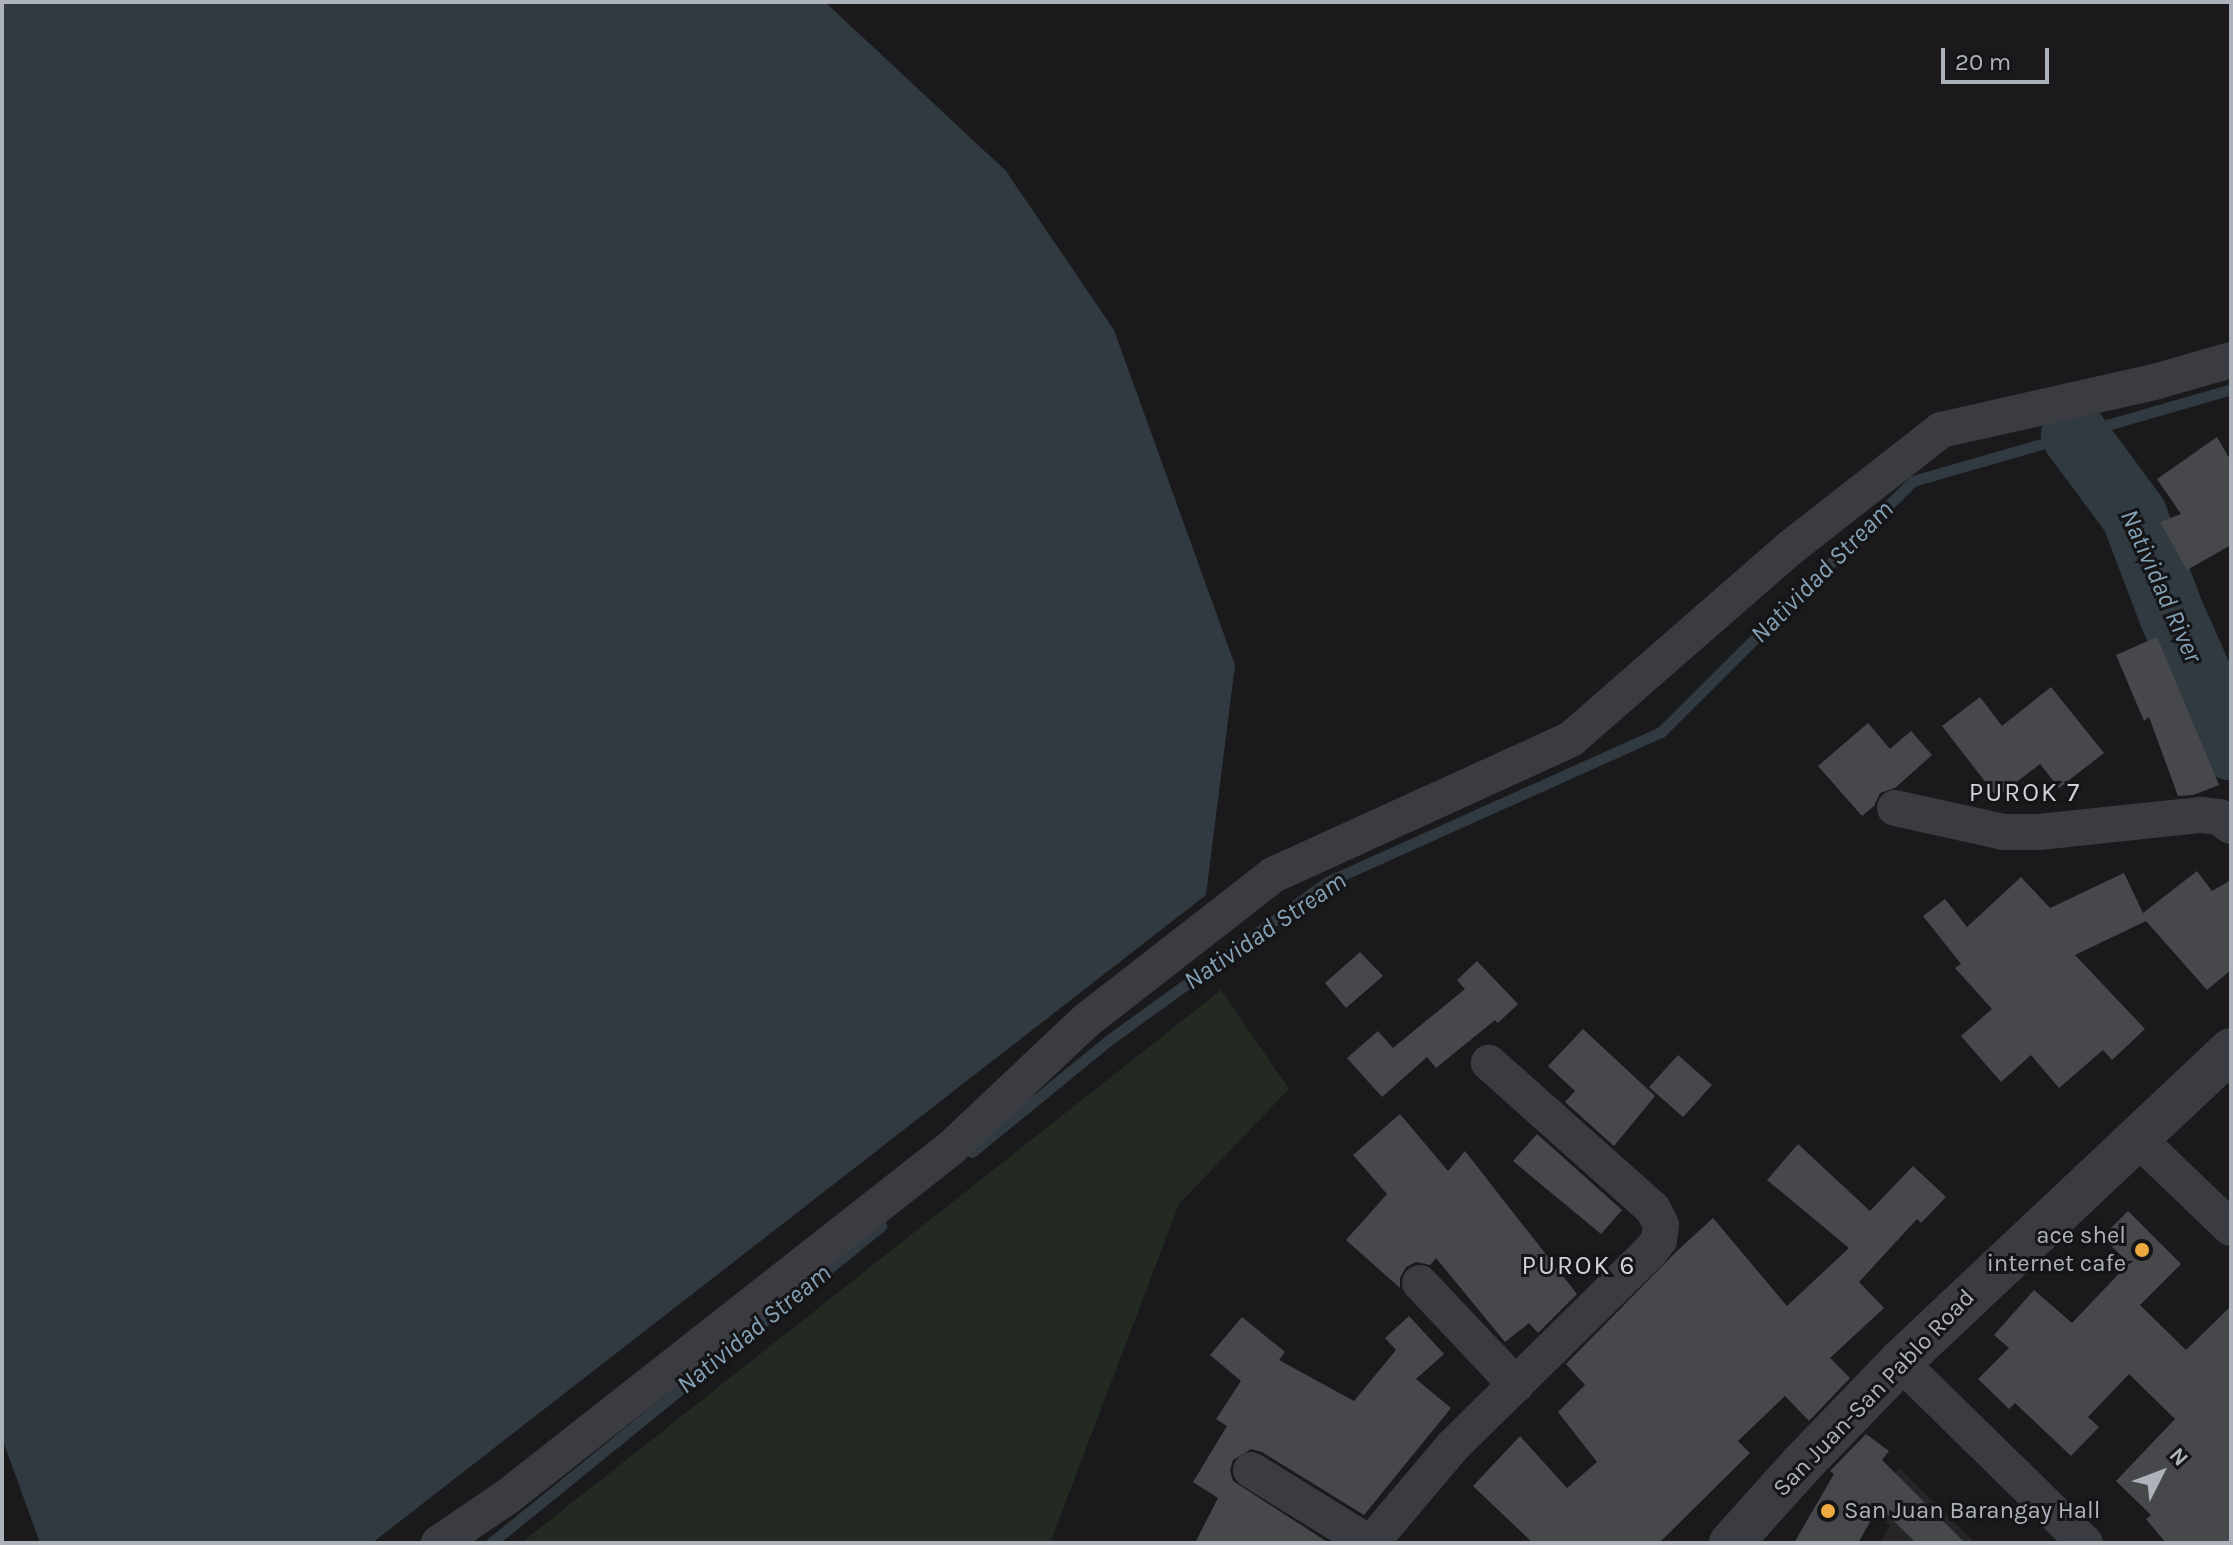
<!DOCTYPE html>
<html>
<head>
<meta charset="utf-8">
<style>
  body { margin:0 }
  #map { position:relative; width:2233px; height:1545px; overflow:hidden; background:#1a1a1c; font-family:Karla,sans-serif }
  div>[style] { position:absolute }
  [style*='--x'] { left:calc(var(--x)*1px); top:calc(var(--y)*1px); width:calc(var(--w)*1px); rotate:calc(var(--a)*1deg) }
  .built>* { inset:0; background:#262629 }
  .green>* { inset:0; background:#222a22 }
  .water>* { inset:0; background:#303a40 }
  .stream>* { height:11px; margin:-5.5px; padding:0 5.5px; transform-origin:5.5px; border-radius:5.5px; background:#303a40 }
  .river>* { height:66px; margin:-33px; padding:0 33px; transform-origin:33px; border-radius:33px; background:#303a40 }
  .building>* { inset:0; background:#47484c }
  .minor>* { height:36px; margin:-18px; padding:0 18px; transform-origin:18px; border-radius:18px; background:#3b3c41 }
  .tertiary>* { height:44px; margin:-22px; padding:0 22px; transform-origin:22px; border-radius:22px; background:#3b3c41 }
  .dots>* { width:22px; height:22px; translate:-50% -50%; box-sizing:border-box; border:4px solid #151517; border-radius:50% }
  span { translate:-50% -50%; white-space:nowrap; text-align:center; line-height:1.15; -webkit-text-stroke:6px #151517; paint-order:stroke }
  .poi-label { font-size:24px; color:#adb2bb }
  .right { translate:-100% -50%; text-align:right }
  .left { translate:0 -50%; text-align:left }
  .street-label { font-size:24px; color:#adb2bb }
  .water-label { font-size:26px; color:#85a1b5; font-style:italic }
  .neighbourhood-label { font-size:26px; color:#ced1d7; letter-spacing:2px }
  .frame { position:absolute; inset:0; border:4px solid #adb2bb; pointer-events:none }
  .north { position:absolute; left:2121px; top:1433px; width:80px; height:80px; -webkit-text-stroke:6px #151517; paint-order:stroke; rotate:48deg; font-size:22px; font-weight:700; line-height:32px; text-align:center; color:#adb2bb }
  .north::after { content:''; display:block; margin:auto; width:28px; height:36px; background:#adb2bb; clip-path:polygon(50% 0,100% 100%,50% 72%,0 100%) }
  .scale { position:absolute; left:1941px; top:48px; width:108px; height:36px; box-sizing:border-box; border:4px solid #adb2bb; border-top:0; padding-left:10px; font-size:24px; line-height:28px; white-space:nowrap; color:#adb2bb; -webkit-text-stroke:6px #151517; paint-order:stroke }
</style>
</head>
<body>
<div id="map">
  <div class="built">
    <div style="clip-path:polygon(1899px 1468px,1975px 1543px,1880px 1543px,1890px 1525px,1870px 1511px)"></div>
  </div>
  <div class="green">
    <div style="clip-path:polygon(1221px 990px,1289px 1089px,1179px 1204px,1050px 1543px,521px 1543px)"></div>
  </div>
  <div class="water">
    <div style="clip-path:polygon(2px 2px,825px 2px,1006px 171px,1114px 330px,1235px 665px,1206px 895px,372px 1543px,40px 1543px,2px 1438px)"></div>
  </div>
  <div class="stream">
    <div style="--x:972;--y:1152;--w:177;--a:-39.3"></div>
    <div style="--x:1109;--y:1040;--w:269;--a:-35.9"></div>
    <div style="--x:1327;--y:882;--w:366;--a:-24.2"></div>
    <div style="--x:1661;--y:732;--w:356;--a:-44.9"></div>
    <div style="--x:1913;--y:481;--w:331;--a:-16.1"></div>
    <div style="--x:491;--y:1543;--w:503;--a:-39.1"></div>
  </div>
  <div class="river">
    <div style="--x:2074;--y:434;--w:101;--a:53.5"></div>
    <div style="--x:2134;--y:515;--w:107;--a:69.2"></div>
    <div style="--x:2172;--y:615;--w:145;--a:65.9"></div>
  </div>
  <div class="building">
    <div style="clip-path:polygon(2217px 437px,2231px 461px,2231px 545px,2187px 570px,2160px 522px,2181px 514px,2157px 479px)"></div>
    <div style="clip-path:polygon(2157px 637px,2219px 785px,2193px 795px,2178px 796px,2149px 717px,2144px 721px,2116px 655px)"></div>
    <div style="clip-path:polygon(2051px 687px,2104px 753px,2059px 788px,2040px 764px,1997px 797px,1942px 726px,1980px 697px,2002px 726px)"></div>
    <div style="clip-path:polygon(1868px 723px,1890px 749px,1911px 731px,1932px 755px,1895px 788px,1880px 793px,1874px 806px,1862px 816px,1818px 766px)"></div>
    <div style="clip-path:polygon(2197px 871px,2212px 891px,2231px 880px,2231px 970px,2207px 990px,2146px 921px,2075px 955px,2145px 1029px,2112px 1060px,2103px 1050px,2059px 1088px,2031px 1055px,2001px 1082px,1961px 1036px,1992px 1009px,1955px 968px,1961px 964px,1923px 916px,1945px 899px,1967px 927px,2021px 877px,2050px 908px,2124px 873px,2143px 913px)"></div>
    <div style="clip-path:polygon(1360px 952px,1383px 976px,1346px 1008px,1325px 983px)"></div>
    <div style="clip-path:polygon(1477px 961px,1518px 1004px,1498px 1023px,1495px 1020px,1436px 1068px,1427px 1057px,1382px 1097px,1347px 1058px,1378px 1031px,1393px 1048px,1465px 989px,1457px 980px)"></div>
    <div style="clip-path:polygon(1583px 1029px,1655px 1096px,1614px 1146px,1565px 1102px,1575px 1091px,1548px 1066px)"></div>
    <div style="clip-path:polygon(1678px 1055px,1712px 1085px,1683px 1117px,1649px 1087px)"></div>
    <div style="clip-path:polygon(1400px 1114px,1448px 1171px,1465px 1151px,1577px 1294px,1538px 1333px,1529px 1323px,1505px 1342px,1436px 1258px,1430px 1265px,1416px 1262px,1406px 1267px,1400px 1278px,1400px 1288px,1346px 1240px,1387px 1194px,1353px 1155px)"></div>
    <div style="clip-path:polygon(1537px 1134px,1622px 1210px,1601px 1234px,1513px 1161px)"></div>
    <div style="clip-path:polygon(1798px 1144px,1870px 1211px,1913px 1166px,1946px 1197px,1921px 1223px,1917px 1219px,1859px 1282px,1884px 1308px,1830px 1358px,1850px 1378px,1809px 1421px,1785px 1396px,1738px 1441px,1750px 1453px,1659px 1543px,1533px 1543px,1473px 1486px,1520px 1436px,1567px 1488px,1597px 1462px,1558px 1412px,1585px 1385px,1566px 1364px,1676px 1252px,1713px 1218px,1787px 1306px,1849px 1248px,1767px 1180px)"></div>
    <div style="clip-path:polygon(2128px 1211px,2181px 1264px,2140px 1305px,2186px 1350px,2231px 1306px,2231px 1543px,2166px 1543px,2146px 1519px,2151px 1515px,2116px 1481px,2175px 1419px,2129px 1374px,2088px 1417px,2099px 1427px,2071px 1456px,2015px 1403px,2009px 1409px,1978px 1379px,2009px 1348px,1994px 1335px,2034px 1290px,2072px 1323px,2129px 1263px,2102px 1237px)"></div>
    <div style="clip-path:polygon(1409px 1316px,1444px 1354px,1416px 1379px,1451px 1408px,1364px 1515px,1262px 1452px,1251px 1449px,1233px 1460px,1230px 1470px,1233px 1481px,1329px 1543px,1195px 1543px,1218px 1498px,1193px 1482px,1227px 1426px,1216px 1419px,1241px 1381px,1210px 1355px,1242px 1317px,1285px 1352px,1279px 1360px,1354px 1401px,1396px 1350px,1385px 1338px)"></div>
    <div style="clip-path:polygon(1866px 1434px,1889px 1451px,1882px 1460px,1965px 1543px,1916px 1543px,1879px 1506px,1858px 1543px,1794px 1543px,1834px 1474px,1830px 1471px)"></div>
  </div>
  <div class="minor">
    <div style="--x:1895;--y:808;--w:112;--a:12.4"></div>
    <div style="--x:2004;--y:832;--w:35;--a:0"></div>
    <div style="--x:2039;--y:832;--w:163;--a:-6"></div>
    <div style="--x:2201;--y:815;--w:18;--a:6"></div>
    <div style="--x:2219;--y:817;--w:15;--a:37"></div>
    <div style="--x:2137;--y:1138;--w:130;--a:43.8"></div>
    <div style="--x:1420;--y:1283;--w:140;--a:46.7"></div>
    <div style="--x:1900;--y:1362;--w:259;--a:44.4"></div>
    <div style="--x:1251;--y:1470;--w:139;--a:31.7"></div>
    <div style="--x:439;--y:1543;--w:82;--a:-34.1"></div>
    <div style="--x:507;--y:1497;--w:565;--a:-38.17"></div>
    <div style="--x:951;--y:1148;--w:187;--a:-43.3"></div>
    <div style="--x:1087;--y:1020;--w:236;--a:-37.9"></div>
    <div style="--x:1273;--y:875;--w:328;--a:-24.5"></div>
    <div style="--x:1571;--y:739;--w:291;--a:-41.1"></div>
    <div style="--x:1790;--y:548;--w:192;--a:-38"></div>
    <div style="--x:1941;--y:430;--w:218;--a:-12.7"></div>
    <div style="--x:2154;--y:382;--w:80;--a:-15.9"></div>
    <div style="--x:1371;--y:1543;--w:127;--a:-49.8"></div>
    <div style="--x:1453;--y:1446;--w:275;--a:-44.6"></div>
    <div style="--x:1649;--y:1253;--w:16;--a:-52"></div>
    <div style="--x:1659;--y:1240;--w:15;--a:-82"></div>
    <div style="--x:1661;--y:1225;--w:18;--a:-117"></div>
    <div style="--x:1653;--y:1209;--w:220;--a:-138.3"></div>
  </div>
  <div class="tertiary">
    <div style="--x:1731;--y:1543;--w:105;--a:-48.1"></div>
    <div style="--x:1801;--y:1465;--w:143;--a:-46.1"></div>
    <div style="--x:1900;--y:1362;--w:455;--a:-43.3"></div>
  </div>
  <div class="dots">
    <div style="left:2142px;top:1250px;background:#eeaa40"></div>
    <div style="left:1828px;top:1511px;background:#eeaa40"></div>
  </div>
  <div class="poi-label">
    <span class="right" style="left:2126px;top:1250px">ace shel<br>internet cafe</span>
    <span class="left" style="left:1844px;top:1511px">San Juan Barangay Hall</span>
  </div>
  <div class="street-label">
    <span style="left:1874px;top:1393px;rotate:-46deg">San Juan-San Pablo Road</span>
  </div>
  <div class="water-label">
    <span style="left:1822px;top:572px;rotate:-45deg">Natividad Stream</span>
    <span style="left:2161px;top:586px;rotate:66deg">Natividad River</span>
    <span style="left:1265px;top:931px;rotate:-34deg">Natividad Stream</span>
    <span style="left:754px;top:1329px;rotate:-39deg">Natividad Stream</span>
  </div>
  <div class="neighbourhood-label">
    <span style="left:2025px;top:793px">PUROK 7</span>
    <span style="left:1579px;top:1266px">PUROK 6</span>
  </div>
  <div class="frame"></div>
  <div class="north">N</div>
  <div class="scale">20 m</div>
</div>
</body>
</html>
